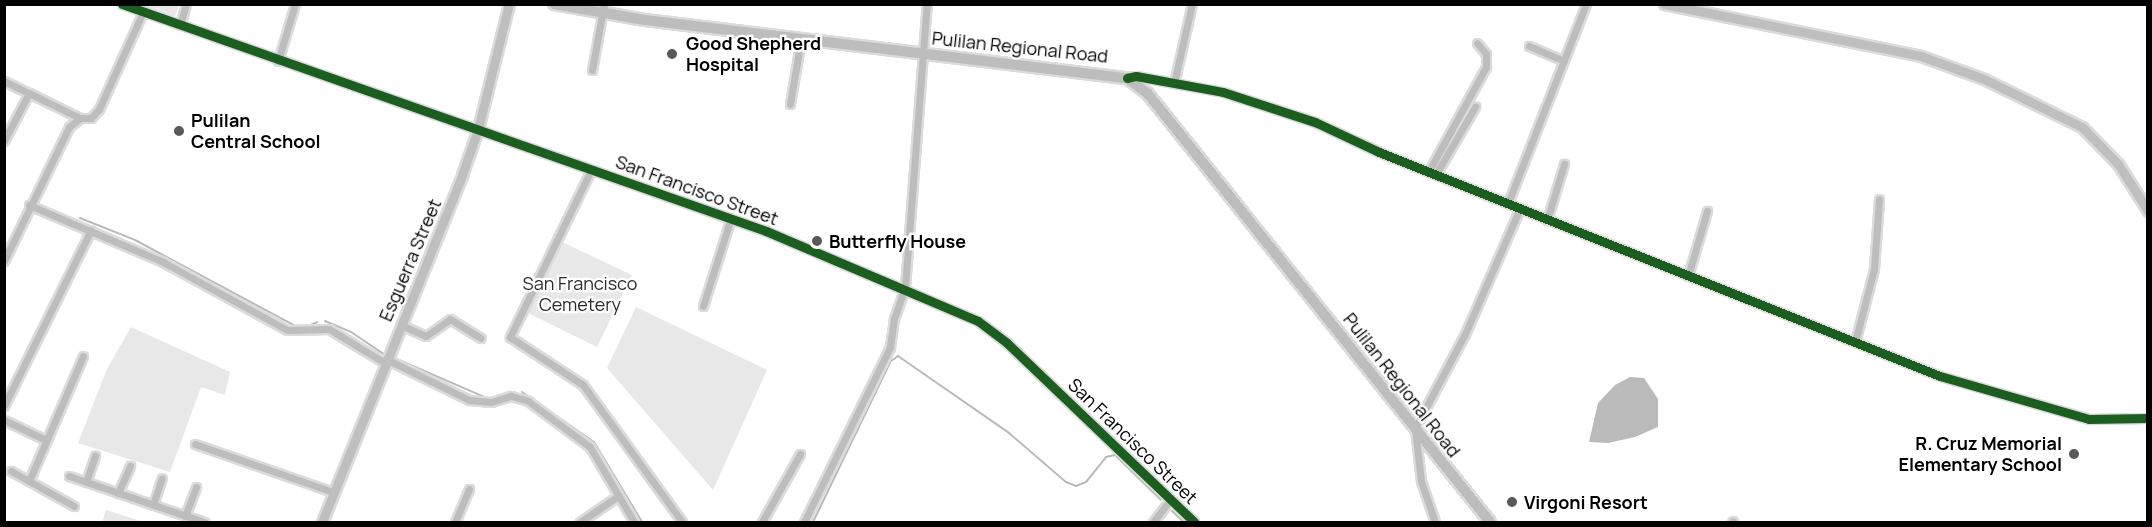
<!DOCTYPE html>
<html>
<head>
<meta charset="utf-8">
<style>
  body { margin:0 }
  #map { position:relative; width:2152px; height:527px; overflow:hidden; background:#fff; font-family:Manrope,sans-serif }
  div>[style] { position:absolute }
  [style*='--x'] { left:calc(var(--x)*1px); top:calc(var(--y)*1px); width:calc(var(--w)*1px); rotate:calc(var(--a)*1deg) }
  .green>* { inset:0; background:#e8e8e8 }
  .water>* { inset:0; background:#bababa }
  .stream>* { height:2px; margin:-1px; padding:0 1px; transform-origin:1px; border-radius:1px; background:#bababa }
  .roads { filter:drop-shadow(2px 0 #dbdbdb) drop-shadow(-2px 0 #dbdbdb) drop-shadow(0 2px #dbdbdb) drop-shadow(0 -2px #dbdbdb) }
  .street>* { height:7px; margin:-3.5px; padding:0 3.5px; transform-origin:3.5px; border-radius:3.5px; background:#bdbdbd }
  .secondary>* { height:9px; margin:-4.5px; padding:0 4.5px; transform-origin:4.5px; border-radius:4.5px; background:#bfbfbf }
  .primary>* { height:10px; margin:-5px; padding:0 5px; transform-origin:5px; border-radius:5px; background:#bdbdbd }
  .cycleway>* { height:9px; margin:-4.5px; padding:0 4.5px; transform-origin:4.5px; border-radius:4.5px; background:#1b5e20 }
  .dots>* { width:16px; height:16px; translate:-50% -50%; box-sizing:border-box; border:3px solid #fff; border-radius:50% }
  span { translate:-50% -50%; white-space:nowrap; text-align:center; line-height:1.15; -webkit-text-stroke:4.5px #fff; paint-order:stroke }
  .poi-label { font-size:18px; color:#000; font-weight:700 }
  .left { translate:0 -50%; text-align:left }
  .right { translate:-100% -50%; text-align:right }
  .street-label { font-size:18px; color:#000 }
  .park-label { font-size:18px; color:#2c2c2c }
  .frame { position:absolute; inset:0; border:6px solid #000; pointer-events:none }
</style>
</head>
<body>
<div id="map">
  <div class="green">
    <div style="clip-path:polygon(134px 5px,179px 5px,174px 19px)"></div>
    <div style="clip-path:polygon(562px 242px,632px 275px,597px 347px,528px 313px)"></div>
    <div style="clip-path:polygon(636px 307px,767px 370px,713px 490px,607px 368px)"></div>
    <div style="clip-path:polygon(131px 327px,230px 372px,225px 395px,201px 387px,170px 472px,78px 443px,107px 369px)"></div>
    <div style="clip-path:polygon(106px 510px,144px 522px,102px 522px)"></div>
  </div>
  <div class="water">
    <div style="clip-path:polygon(1630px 377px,1644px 378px,1658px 399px,1658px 427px,1635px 437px,1608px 443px,1589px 442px,1598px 403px,1615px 385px)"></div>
  </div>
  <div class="stream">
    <div style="--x:80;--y:218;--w:59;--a:21.8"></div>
    <div style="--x:135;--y:240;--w:184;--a:28.2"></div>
    <div style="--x:325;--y:321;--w:28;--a:23"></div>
    <div style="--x:351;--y:332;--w:40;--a:34"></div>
    <div style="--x:306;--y:327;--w:12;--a:-24"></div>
    <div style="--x:399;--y:360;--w:96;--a:23.4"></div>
    <div style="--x:522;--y:392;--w:88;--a:34.8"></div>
    <div style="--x:594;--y:442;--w:93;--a:59"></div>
    <div style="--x:1172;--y:511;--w:16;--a:43"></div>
    <div style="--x:813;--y:522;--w:179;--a:-64.2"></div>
    <div style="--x:891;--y:361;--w:9;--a:-36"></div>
    <div style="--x:898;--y:356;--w:135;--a:34.7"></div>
    <div style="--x:1009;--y:433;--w:75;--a:40.7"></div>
    <div style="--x:1066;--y:482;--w:11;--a:22"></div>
    <div style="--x:1076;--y:486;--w:11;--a:-22"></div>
    <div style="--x:1086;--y:482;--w:32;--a:-51"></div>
    <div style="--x:1106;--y:457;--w:9;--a:-13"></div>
    <div style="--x:1115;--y:455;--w:64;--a:44.4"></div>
  </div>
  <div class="roads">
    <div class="street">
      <div style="--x:122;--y:4;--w:683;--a:19.42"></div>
      <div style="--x:766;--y:231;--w:230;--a:23"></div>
      <div style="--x:978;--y:321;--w:36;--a:37"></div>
      <div style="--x:1007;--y:343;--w:259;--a:43.7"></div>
      <div style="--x:180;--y:25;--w:22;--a:-74"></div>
      <div style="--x:1529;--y:46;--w:38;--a:23"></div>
      <div style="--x:278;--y:61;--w:59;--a:-73.4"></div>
      <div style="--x:592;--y:70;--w:67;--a:-79.7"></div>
      <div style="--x:1127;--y:78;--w:9;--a:-13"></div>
      <div style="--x:1136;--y:76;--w:88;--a:10.4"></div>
      <div style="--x:1223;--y:92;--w:97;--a:18.1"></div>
      <div style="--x:1315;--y:122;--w:71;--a:25.1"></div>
      <div style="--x:1379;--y:152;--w:604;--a:21.77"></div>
      <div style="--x:1940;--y:376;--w:155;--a:16.1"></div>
      <div style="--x:2089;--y:419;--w:59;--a:-1"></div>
      <div style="--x:4;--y:81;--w:28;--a:26"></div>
      <div style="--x:29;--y:93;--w:54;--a:117.5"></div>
      <div style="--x:1174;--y:83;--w:81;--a:-77.2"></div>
      <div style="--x:29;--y:93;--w:57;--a:26.1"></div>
      <div style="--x:790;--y:104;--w:66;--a:-80.4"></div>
      <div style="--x:591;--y:170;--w:186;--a:115.9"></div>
      <div style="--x:510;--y:337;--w:87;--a:33.3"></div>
      <div style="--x:583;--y:385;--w:169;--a:54.1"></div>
      <div style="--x:1429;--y:171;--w:119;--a:-61.3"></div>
      <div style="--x:1486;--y:67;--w:13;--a:-90"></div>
      <div style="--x:1486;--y:54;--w:14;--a:-129"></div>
      <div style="--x:1436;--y:174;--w:78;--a:-59.8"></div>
      <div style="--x:1508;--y:203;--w:214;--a:-68.6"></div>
      <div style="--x:29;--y:205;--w:146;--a:23"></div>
      <div style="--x:163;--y:262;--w:141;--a:28.7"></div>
      <div style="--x:287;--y:330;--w:42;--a:-1.4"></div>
      <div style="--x:329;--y:329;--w:66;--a:31.3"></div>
      <div style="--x:1547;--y:220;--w:59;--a:-73.1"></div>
      <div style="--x:4;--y:261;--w:149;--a:-64.1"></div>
      <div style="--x:69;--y:127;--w:14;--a:-39"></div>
      <div style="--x:80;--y:118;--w:11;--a:0"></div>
      <div style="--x:91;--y:118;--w:12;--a:-48"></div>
      <div style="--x:99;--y:109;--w:107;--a:-65.6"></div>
      <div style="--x:1688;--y:276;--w:68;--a:-73.7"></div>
      <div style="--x:703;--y:306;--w:89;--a:-72.4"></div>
      <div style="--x:401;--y:325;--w:27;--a:24"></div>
      <div style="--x:426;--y:336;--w:29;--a:-35"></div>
      <div style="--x:450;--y:319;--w:36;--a:32"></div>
      <div style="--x:1855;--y:342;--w:75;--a:-75.4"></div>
      <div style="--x:1874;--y:269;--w:70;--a:-85.9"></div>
      <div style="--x:386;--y:359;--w:93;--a:26.3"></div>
      <div style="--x:469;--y:400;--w:22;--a:5"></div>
      <div style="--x:491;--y:402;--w:21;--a:-17"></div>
      <div style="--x:511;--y:396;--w:18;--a:16"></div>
      <div style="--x:528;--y:401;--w:77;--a:36.6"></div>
      <div style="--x:590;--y:447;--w:87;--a:59.6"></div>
      <div style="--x:4;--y:406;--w:196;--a:-63.7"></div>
      <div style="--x:4;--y:420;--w:47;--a:25.5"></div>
      <div style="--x:195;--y:444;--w:146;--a:19.2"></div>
      <div style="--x:11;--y:471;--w:72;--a:29.1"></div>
      <div style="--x:69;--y:476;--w:143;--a:18.8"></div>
      <div style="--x:29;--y:481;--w:136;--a:-66.6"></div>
      <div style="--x:86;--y:482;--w:28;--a:-71"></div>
      <div style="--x:118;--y:493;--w:30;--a:-66"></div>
      <div style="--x:153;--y:505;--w:28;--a:-72"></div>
      <div style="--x:185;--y:516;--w:31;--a:-69"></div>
      <div style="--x:455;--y:522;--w:36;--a:-67"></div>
      <div style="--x:580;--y:522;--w:46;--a:-34.4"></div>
      <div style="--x:762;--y:522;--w:78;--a:-60.8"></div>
      <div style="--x:804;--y:522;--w:195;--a:-63.8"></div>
      <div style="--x:890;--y:347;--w:28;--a:-82"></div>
      <div style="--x:894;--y:319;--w:34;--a:-71"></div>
      <div style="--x:905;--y:287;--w:284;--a:-85.6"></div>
      <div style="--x:1153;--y:522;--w:29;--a:-52"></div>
      <div style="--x:1435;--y:522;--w:43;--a:-108.9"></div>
      <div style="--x:1421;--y:481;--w:53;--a:-96.5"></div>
      <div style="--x:1415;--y:428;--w:106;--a:-62"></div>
      <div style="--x:1465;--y:334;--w:137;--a:-66.4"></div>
      <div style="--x:1732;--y:522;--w:1;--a:-45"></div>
    </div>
    <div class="secondary">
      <div style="--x:1664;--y:4;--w:262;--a:11.4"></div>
      <div style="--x:1921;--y:56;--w:67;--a:20.1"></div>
      <div style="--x:1984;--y:79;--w:109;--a:26.1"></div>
      <div style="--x:2082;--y:127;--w:52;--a:45.8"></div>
      <div style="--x:2118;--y:164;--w:56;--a:57.4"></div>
      <div style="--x:322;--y:522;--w:374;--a:-68"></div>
      <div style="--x:462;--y:175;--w:49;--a:-70.8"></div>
      <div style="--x:478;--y:129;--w:129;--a:-76.1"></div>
    </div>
    <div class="primary">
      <div style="--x:554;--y:4;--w:92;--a:10"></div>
      <div style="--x:645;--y:20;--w:485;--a:6.9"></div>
      <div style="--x:1127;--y:78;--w:26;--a:37"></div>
      <div style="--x:1148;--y:94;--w:548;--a:51.37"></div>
    </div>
  </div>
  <div class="cycleway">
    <div style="--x:122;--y:4;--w:683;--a:19.42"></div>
    <div style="--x:766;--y:231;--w:230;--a:23"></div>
    <div style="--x:978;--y:321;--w:36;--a:37"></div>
    <div style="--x:1007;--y:343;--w:259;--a:43.7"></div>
    <div style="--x:1127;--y:78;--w:9;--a:-13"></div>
    <div style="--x:1136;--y:76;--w:88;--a:10.4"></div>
    <div style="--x:1223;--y:92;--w:97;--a:18.1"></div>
    <div style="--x:1315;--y:122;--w:71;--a:25.1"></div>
    <div style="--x:1379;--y:152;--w:604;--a:21.77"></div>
    <div style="--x:1940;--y:376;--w:155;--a:16.1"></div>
    <div style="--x:2089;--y:419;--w:59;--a:-1"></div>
  </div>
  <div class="dots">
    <div style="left:672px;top:54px;background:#595959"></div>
    <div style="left:179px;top:131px;background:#595959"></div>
    <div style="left:817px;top:241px;background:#595959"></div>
    <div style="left:2074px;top:454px;background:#595959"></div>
    <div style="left:1512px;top:502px;background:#595959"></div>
  </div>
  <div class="poi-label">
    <span class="left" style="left:686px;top:54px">Good Shepherd<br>Hospital</span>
    <span class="left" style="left:191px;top:131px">Pulilan<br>Central School</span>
    <span class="left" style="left:829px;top:241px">Butterfly House</span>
    <span class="right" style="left:2062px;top:454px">R. Cruz Memorial<br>Elementary School</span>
    <span class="left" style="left:1524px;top:502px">Virgoni Resort</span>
  </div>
  <div class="street-label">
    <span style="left:1020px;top:47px;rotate:6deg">Pulilan Regional Road</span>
    <span style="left:697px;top:190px;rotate:20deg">San Francisco Street</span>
    <span style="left:410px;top:260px;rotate:-67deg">Esguerra Street</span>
    <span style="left:1402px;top:385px;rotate:52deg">Pulilan Regional Road</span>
    <span style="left:1133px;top:441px;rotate:44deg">San Francisco Street</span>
  </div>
  <div class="park-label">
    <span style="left:580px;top:294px">San Francisco<br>Cemetery</span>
  </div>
  <div class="frame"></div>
</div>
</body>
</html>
